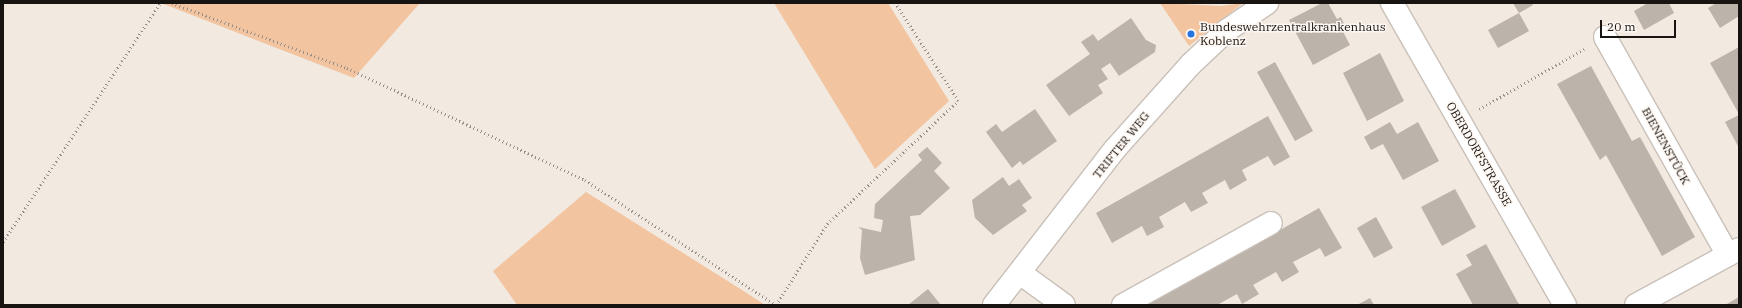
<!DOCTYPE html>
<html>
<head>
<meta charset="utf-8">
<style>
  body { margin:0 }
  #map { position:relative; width:1742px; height:308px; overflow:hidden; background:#f2e9e1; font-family:"IBM Plex Serif",serif }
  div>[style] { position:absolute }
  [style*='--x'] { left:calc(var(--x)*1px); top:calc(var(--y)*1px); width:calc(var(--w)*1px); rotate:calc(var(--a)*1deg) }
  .green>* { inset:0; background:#f2c5a0 }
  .building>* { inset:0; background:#bcb3ab }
  .path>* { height:2.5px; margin-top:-1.25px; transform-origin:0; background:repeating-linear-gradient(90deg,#958e89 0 1px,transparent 0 4px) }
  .roads { filter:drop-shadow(1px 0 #c9c0b9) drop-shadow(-1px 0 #c9c0b9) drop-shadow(0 1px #c9c0b9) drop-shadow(0 -1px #c9c0b9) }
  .minor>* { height:22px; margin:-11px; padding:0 11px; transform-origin:11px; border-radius:11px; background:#fff }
  .dots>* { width:11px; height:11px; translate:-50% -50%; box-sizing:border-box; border:2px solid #fef6f0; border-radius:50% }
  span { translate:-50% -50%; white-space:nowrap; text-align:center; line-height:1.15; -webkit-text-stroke:3px #fef6f0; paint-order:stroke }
  .poi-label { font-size:12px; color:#171411 }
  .left { translate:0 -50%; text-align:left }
  .street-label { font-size:12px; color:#171411 }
  .frame { position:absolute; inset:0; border:4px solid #171411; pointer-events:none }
  .scale { position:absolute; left:1600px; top:20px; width:76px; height:18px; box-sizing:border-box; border:2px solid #171411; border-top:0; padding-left:5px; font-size:12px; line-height:14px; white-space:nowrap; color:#171411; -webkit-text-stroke:3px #fef6f0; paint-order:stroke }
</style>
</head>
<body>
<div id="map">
  <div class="green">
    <div style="clip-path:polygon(161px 3px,420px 3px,354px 78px)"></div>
    <div style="clip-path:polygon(774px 3px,888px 3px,949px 101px,875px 169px)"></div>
    <div style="clip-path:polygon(1160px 3px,1221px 6px,1243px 3px,1189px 46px)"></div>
    <div style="clip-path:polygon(586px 192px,742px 290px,765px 305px,517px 305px,493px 271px)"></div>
  </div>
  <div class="building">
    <div style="clip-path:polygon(1322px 3px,1328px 3px,1337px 19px,1341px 17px,1345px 26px,1341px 28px,1350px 45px,1313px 65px,1289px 20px)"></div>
    <div style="clip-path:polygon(1513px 3px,1532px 3px,1533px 5px,1519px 13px)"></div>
    <div style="clip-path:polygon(1648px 3px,1669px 3px,1674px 13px,1644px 30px,1634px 11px)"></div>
    <div style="clip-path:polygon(1716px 3px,1739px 3px,1739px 16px,1720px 28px,1708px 8px)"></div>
    <div style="clip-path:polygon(1519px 13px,1529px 31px,1498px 48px,1488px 30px)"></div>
    <div style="clip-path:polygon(1131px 18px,1146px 40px,1156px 45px,1155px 52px,1119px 76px,1110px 63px,1101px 69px,1108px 79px,1098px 85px,1103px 93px,1069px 116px,1046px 85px,1090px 54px,1081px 42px,1093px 34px,1098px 41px)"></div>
    <div style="clip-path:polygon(1739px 47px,1739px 114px,1710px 63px)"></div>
    <div style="clip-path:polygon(1380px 53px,1404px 101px,1367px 121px,1343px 73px)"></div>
    <div style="clip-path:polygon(1275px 62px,1313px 131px,1295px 141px,1257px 72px)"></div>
    <div style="clip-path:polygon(1591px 66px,1632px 141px,1640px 137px,1695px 237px,1662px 256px,1606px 155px,1600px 160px,1557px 84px)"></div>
    <div style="clip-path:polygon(1035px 109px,1057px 141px,1023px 165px,1020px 161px,1012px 168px,986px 132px,996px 124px,1002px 132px)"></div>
    <div style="clip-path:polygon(1739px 115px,1739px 148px,1725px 122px)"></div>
    <div style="clip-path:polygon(1268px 116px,1290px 157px,1274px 166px,1268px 156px,1242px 170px,1247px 180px,1230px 190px,1225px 180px,1202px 193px,1208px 203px,1191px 212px,1185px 202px,1159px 217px,1164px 227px,1147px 236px,1142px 226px,1112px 243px,1096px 213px)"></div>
    <div style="clip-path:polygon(1390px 122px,1397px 134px,1418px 122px,1439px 161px,1403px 180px,1383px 144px,1371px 150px,1364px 137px)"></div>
    <div style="clip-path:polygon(927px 147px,942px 163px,934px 171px,950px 188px,920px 215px,910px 216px,915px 260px,865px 275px,860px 258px,862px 230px,858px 227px,881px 232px,883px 220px,874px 218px,875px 204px,922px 160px,918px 155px)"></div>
    <div style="clip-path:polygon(1003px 177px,1009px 186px,1019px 179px,1032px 198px,1022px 205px,1027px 211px,993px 235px,975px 218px,972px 200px)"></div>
    <div style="clip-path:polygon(1455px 189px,1476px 227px,1442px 246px,1421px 207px)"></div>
    <div style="clip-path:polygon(1319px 208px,1342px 248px,1325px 257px,1320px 248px,1293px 262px,1299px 272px,1282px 282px,1276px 272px,1253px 285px,1259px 294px,1242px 304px,1237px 294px,1217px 305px,1147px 305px)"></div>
    <div style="clip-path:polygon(1376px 217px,1393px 248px,1374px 258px,1357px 228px)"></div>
    <div style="clip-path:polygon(1486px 244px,1517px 301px,1520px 305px,1473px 305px,1456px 274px,1472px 265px,1466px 255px)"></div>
    <div style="clip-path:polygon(928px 289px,941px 305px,908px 305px)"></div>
    <div style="clip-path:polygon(1739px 297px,1739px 305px,1725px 305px)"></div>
    <div style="clip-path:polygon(1370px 298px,1374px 305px,1357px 305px)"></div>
  </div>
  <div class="path">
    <div style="--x:172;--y:3;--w:187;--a:20.4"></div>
    <div style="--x:347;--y:68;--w:263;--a:25.2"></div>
    <div style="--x:585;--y:180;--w:228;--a:33.2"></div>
    <div style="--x:1479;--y:109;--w:121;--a:-29.7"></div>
    <div style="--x:3;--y:242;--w:286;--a:-56.7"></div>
    <div style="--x:776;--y:305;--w:96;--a:-57.8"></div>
    <div style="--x:827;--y:224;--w:180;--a:-43.2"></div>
    <div style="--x:958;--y:101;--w:117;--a:-122.7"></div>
  </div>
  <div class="roads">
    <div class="minor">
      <div style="--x:1392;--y:3;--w:348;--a:60.2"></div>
      <div style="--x:1605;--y:37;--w:250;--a:60.6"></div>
      <div style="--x:1020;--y:273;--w:54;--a:36"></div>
      <div style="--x:994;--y:305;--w:197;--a:-52.2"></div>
      <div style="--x:1115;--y:149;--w:113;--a:-48.2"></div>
      <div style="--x:1190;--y:65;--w:50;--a:-43.4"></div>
      <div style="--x:1226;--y:31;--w:50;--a:-34.3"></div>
      <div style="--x:1123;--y:305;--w:169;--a:-29"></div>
      <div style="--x:1636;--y:305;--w:117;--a:-28.5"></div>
    </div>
  </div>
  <div class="dots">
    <div style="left:1191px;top:34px;background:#2574df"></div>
  </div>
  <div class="poi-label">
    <span class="left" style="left:1200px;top:34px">Bundeswehrzentralkrankenhaus<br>Koblenz</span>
  </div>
  <div class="street-label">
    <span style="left:1121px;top:145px;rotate:-51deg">TRIFTER WEG</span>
    <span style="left:1666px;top:146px;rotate:61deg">BIENENSTÜCK</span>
    <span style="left:1479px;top:154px;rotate:60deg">OBERDORFSTRASSE</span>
  </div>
  <div class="frame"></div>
  <div class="scale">20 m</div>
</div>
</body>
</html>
